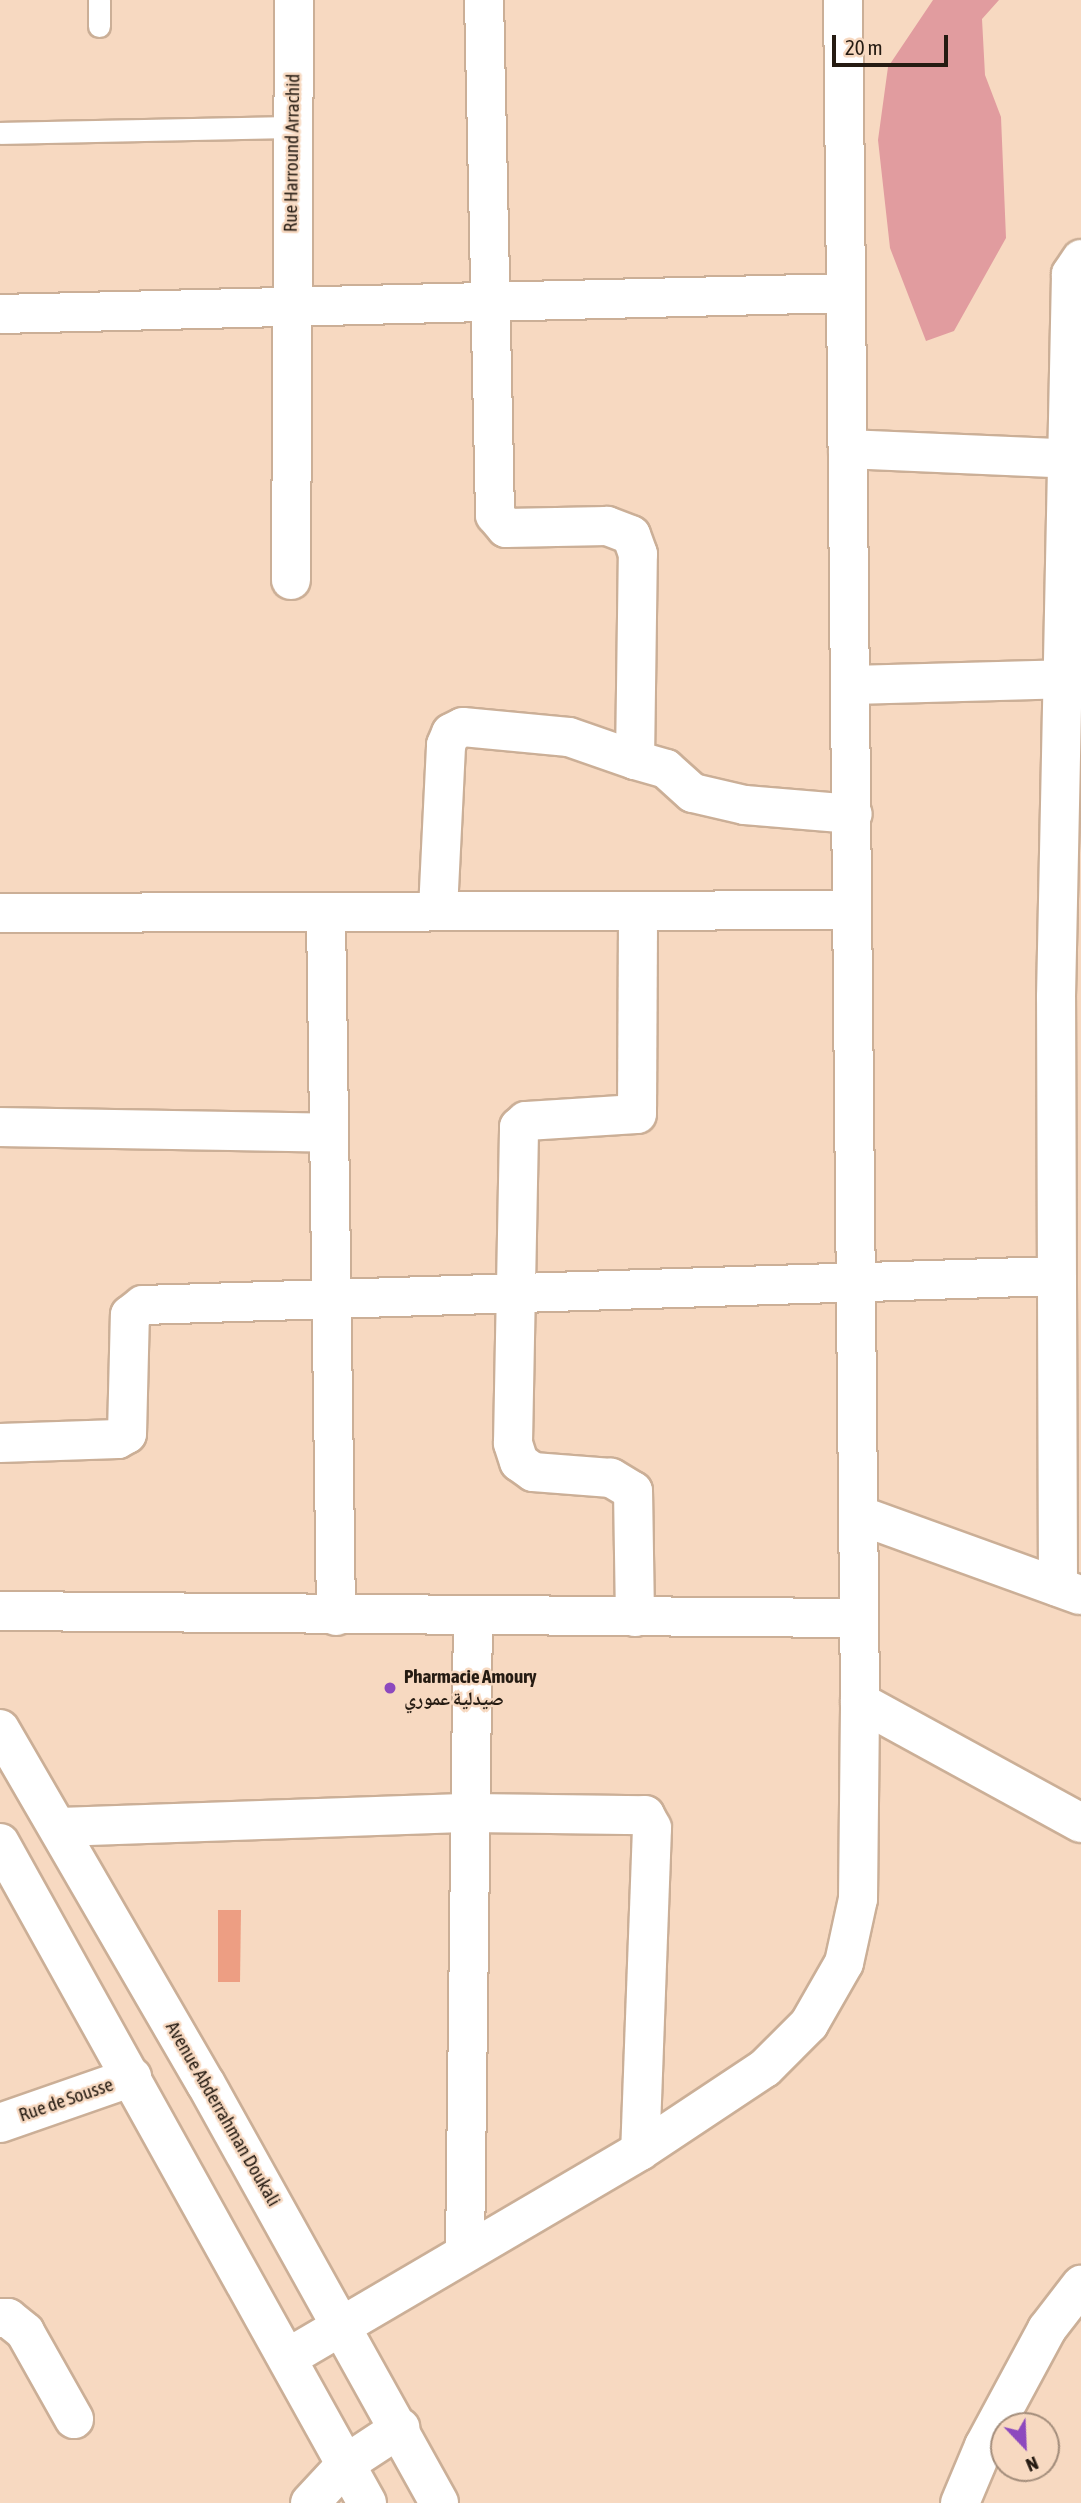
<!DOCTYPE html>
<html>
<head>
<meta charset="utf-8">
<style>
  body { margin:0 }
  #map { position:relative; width:1081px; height:2503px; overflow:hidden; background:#f7d9c1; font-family:"Asap Condensed","Noto Naskh Arabic",sans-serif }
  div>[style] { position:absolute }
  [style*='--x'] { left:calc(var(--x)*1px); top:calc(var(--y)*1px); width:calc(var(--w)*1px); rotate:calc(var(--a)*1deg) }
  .green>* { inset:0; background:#e19c9f }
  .building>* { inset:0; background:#ed9e83 }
  .roads { filter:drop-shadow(2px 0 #cbaf97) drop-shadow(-2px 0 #cbaf97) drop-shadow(0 2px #cbaf97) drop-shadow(0 -2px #cbaf97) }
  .lane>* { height:21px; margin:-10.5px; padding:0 10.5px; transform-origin:10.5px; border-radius:10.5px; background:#fff }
  .street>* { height:38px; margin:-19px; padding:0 19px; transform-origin:19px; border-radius:19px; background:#fff }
  .secondary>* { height:38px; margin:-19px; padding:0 19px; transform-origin:19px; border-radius:19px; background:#fff }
  .dots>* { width:19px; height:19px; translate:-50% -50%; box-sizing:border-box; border:4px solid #f7d9c1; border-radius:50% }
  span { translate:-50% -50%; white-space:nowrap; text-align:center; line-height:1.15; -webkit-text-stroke:5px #f7d9c1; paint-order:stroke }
  .street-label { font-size:19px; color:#251b12 }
  .poi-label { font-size:19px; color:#251b12; font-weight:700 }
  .left { translate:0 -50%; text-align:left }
  .north { position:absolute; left:990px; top:2412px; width:70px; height:70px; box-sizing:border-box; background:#f7d9c1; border:2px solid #a38d7b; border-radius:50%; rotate:157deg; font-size:19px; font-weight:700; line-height:28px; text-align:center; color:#251b12 }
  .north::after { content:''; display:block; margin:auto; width:24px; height:32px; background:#8d49be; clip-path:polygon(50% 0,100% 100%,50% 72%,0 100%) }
  .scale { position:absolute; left:832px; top:35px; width:116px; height:32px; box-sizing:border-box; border:4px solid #251b12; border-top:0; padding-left:9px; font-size:21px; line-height:24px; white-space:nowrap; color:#251b12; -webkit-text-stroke:5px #f7d9c1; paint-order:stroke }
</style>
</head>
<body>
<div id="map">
  <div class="green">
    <div style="clip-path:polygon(933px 0,999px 0,982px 19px,985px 75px,1001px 117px,1006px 238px,954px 331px,926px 341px,890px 248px,878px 140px,888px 67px)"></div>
  </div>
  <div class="building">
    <div style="clip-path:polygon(218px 1910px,241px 1910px,240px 1982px,218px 1982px)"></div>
  </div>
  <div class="roads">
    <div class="lane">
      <div style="--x:99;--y:26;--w:26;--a:-90"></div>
      <div style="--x:0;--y:133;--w:292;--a:-1.2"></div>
    </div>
    <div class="street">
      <div style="--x:0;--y:314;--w:845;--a:-1.42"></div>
      <div style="--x:848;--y:449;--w:233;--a:2.5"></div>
      <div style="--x:291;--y:580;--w:580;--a:-89.7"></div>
      <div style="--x:853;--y:685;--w:209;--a:-1.6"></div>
      <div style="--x:635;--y:760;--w:32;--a:16"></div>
      <div style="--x:666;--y:769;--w:36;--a:42"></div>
      <div style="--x:693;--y:793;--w:53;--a:13"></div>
      <div style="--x:745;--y:805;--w:108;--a:4.8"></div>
      <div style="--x:438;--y:910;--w:165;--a:-87.2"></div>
      <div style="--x:446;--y:745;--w:13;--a:-67"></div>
      <div style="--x:451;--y:733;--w:13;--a:-27"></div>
      <div style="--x:463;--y:727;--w:106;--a:5.4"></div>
      <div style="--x:569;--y:737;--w:70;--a:19.2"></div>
      <div style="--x:635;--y:760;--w:206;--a:-89.2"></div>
      <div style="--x:638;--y:554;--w:20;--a:-110"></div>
      <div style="--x:631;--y:535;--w:26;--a:-159"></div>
      <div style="--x:607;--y:526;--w:101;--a:178.9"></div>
      <div style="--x:506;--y:528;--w:17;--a:-130"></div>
      <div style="--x:495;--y:515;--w:515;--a:-91.22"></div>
      <div style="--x:0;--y:913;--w:852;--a:-0.2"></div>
      <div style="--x:326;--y:915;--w:701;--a:89.18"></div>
      <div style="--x:0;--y:1127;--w:328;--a:1"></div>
      <div style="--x:0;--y:1443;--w:118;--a:-1.9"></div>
      <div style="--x:118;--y:1439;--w:10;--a:-29"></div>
      <div style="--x:127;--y:1434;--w:119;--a:-88.6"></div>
      <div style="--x:130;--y:1315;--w:16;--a:-38"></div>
      <div style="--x:143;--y:1305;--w:914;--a:-1.82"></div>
      <div style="--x:859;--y:1515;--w:235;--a:19.9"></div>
      <div style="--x:1058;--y:1587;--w:590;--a:-90.19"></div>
      <div style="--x:1056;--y:997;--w:723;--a:-88.81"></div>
      <div style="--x:1071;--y:274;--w:18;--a:-56"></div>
      <div style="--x:0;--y:1611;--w:858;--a:0.47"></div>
      <div style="--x:635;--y:1617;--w:126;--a:-90.9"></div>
      <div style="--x:633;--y:1491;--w:26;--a:-149"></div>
      <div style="--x:611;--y:1478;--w:78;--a:-175.6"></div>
      <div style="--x:533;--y:1472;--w:17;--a:-144"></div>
      <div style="--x:519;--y:1462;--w:20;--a:-108"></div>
      <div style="--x:513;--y:1443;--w:316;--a:-88.9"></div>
      <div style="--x:519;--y:1127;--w:9;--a:-41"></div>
      <div style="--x:526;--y:1121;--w:111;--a:-3.6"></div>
      <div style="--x:637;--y:1114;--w:202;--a:-89.7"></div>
      <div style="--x:860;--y:1702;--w:252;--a:28.7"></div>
      <div style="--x:60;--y:1827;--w:410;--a:-2"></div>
      <div style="--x:470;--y:1813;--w:175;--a:0.7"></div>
      <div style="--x:645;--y:1815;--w:15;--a:62"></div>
      <div style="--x:652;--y:1828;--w:323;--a:92.1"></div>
      <div style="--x:0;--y:2123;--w:140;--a:-19.2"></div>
      <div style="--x:465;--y:2252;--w:636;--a:-89.28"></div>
      <div style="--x:0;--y:2318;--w:8;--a:0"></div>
      <div style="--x:8;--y:2318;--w:22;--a:39"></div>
      <div style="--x:25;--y:2332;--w:100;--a:60.6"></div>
      <div style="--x:289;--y:2357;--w:407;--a:-30.4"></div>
      <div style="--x:640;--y:2151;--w:150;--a:-33.6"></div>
      <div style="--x:765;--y:2068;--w:62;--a:-45"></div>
      <div style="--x:809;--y:2024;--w:70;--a:-60.2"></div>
      <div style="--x:844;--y:1963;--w:66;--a:-77.7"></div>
      <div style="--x:858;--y:1899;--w:197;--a:-89.4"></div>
      <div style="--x:860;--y:1702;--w:1702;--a:-90.57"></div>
      <div style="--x:310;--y:2503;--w:54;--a:-47.2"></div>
      <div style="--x:347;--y:2463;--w:64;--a:-33.4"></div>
    </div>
    <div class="secondary">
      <div style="--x:0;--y:1729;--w:410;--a:59.9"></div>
      <div style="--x:206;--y:2084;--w:479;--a:60.9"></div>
      <div style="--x:0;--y:1843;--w:755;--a:60.92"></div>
      <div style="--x:960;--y:2503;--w:62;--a:-67.2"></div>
      <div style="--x:984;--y:2446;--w:133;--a:-61.7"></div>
      <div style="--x:1047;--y:2329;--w:56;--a:-52.3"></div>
    </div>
  </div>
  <div class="dots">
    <div style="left:390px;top:1688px;background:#8d49be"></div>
  </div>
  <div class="street-label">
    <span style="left:292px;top:153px;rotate:-89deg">Rue Harround Arrachid</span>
    <span style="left:66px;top:2100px;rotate:-19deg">Rue de Sousse</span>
    <span style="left:223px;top:2114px;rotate:60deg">Avenue Abderrahman Doukali</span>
  </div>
  <div class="poi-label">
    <span class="left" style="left:404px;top:1688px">Pharmacie Amoury<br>صيدلية عموري</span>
  </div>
  <div class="north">N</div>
  <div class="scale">20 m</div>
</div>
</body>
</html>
